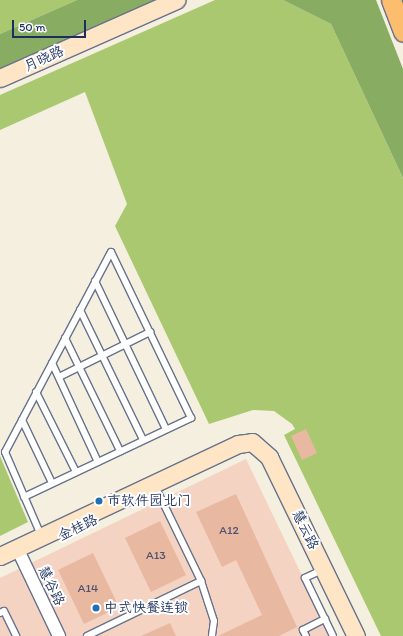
<!DOCTYPE html>
<html>
<head>
<meta charset="utf-8">
<style>
  body { margin:0 }
  #map { position:relative; width:403px; height:636px; overflow:hidden; background:#f5efdf; font-family:Itim,"LXGW WenKai TC",sans-serif }
  div>[style] { position:absolute }
  [style*='--x'] { left:calc(var(--x)*1px); top:calc(var(--y)*1px); width:calc(var(--w)*1px); rotate:calc(var(--a)*1deg) }
  .built>* { inset:0; background:#f5d3c2 }
  .green>* { inset:0; background:#aac86f }
  .forest>* { inset:0; background:#87ac62 }
  .building>* { inset:0; background:#e8b8a1 }
  .roads { filter:drop-shadow(1px 0 #67728b) drop-shadow(-1px 0 #67728b) drop-shadow(0 1px #67728b) drop-shadow(0 -1px #67728b) }
  .lane>* { height:6px; margin:-3px; padding:0 3px; transform-origin:3px; border-radius:3px; background:#fff }
  .street>* { height:12px; margin:-6px; padding:0 6px; transform-origin:6px; border-radius:6px; background:#fff }
  .secondary>* { height:17px; margin:-8.5px; padding:0 8.5px; transform-origin:8.5px; border-radius:8.5px; background:#fee5c5 }
  .primary>* { height:19px; margin:-9.5px; padding:0 9.5px; transform-origin:9.5px; border-radius:9.5px; background:#fcbd6f }
  .dots>* { width:11px; height:11px; translate:-50% -50%; box-sizing:border-box; border:2px solid #fff; border-radius:50% }
  span { translate:-50% -50%; white-space:nowrap; text-align:center; line-height:1.15; -webkit-text-stroke:4px #fff; paint-order:stroke }
  .number-label { font-size:12px; color:#4e516f }
  .number-label span { -webkit-text-stroke-width:0 }
  .street-label { font-size:14px; color:#1b2f5e }
  .poi-label { font-size:14px; color:#1b2f5e }
  .left { translate:0 -50%; text-align:left }
  .scale { position:absolute; left:12px; top:20px; width:74px; height:18px; box-sizing:border-box; border:2px solid #1b2f5e; border-top:0; padding-left:5px; font-size:12px; line-height:14px; white-space:nowrap; color:#1b2f5e; -webkit-text-stroke:3px #fff; paint-order:stroke }
</style>
</head>
<body>
<div id="map">
  <div class="built">
    <div style="clip-path:polygon(246px 459px,331px 636px,0 636px,0 578px)"></div>
  </div>
  <div class="green">
    <div style="clip-path:polygon(0 0,77px 0,0 34px)"></div>
    <div style="clip-path:polygon(215px 0,283px 0,331px 24px,403px 178px,403px 636px,381px 636px,284px 435px,295px 429px,292px 424px,274px 411px,253px 410px,209px 424px,115px 226px,127px 204px,85px 92px,0 130px,0 95px)"></div>
    <div style="clip-path:polygon(0 456px,28px 522px,0 536px)"></div>
  </div>
  <div class="forest">
    <div style="clip-path:polygon(77px 0,167px 0,0 74px,0 34px)"></div>
    <div style="clip-path:polygon(283px 0,376px 0,403px 69px,403px 178px,331px 24px)"></div>
  </div>
  <div class="building">
    <div style="clip-path:polygon(306px 429px,317px 453px,302px 460px,291px 436px)"></div>
    <div style="clip-path:polygon(236px 494px,297px 627px,279px 636px,218px 636px,262px 615px,236px 560px,222px 567px,196px 512px)"></div>
    <div style="clip-path:polygon(160px 521px,186px 575px,151px 592px,125px 538px)"></div>
    <div style="clip-path:polygon(93px 553px,119px 607px,84px 624px,58px 570px)"></div>
    <div style="clip-path:polygon(170px 623px,176px 636px,141px 636px)"></div>
  </div>
  <div class="roads">
    <div class="lane">
      <div style="--x:95;--y:281;--w:164;--a:64.4"></div>
      <div style="--x:80;--y:310;--w:144;--a:64.1"></div>
      <div style="--x:65;--y:338;--w:126;--a:64"></div>
      <div style="--x:52;--y:363;--w:109;--a:65.1"></div>
      <div style="--x:59;--y:377;--w:102;--a:-26.3"></div>
      <div style="--x:36;--y:392;--w:89;--a:63.4"></div>
      <div style="--x:22;--y:420;--w:70;--a:64.5"></div>
      <div style="--x:154;--y:484;--w:108;--a:64.1"></div>
      <div style="--x:201;--y:581;--w:42;--a:72"></div>
      <div style="--x:214;--y:621;--w:15;--a:98"></div>
      <div style="--x:24;--y:497;--w:185;--a:-25.3"></div>
      <div style="--x:191;--y:418;--w:184;--a:-115.7"></div>
      <div style="--x:111;--y:252;--w:226;--a:117.9"></div>
      <div style="--x:5;--y:452;--w:90;--a:66.6"></div>
      <div style="--x:322;--y:570;--w:19;--a:155"></div>
      <div style="--x:305;--y:578;--w:64;--a:64.2"></div>
      <div style="--x:0;--y:613;--w:4;--a:-27"></div>
      <div style="--x:4;--y:611;--w:28;--a:64"></div>
      <div style="--x:87;--y:636;--w:127;--a:-25.8"></div>
      <div style="--x:306;--y:636;--w:7;--a:-117"></div>
      <div style="--x:303;--y:630;--w:25;--a:-27"></div>
    </div>
    <div class="street">
      <div style="--x:17;--y:548;--w:98;--a:64.5"></div>
    </div>
    <div class="secondary">
      <div style="--x:0;--y:78;--w:193;--a:-23.9"></div>
      <div style="--x:0;--y:556;--w:263;--a:-25.2"></div>
      <div style="--x:238;--y:444;--w:14;--a:-8"></div>
      <div style="--x:252;--y:442;--w:23;--a:41"></div>
      <div style="--x:269;--y:457;--w:199;--a:64.1"></div>
    </div>
    <div class="primary">
      <div style="--x:391;--y:0;--w:34;--a:69"></div>
    </div>
  </div>
  <div class="dots">
    <div style="left:99px;top:501px;background:#1f6fb2"></div>
    <div style="left:96px;top:608px;background:#1f6fb2"></div>
  </div>
  <div class="number-label">
    <span style="left:229px;top:531px">A12</span>
    <span style="left:156px;top:556px">A13</span>
    <span style="left:88px;top:589px">A14</span>
  </div>
  <div class="street-label">
    <span style="left:44px;top:59px;rotate:-24deg">月晓路</span>
    <span style="left:78px;top:528px;rotate:-26deg">金桂路</span>
    <span style="left:305px;top:530px;rotate:64deg">慧云路</span>
    <span style="left:51px;top:586px;rotate:64deg">慧谷路</span>
  </div>
  <div class="poi-label">
    <span class="left" style="left:107px;top:501px">市软件园北门</span>
    <span class="left" style="left:104px;top:608px">中式快餐连锁</span>
  </div>
  <div class="scale">50 m</div>
</div>
</body>
</html>
